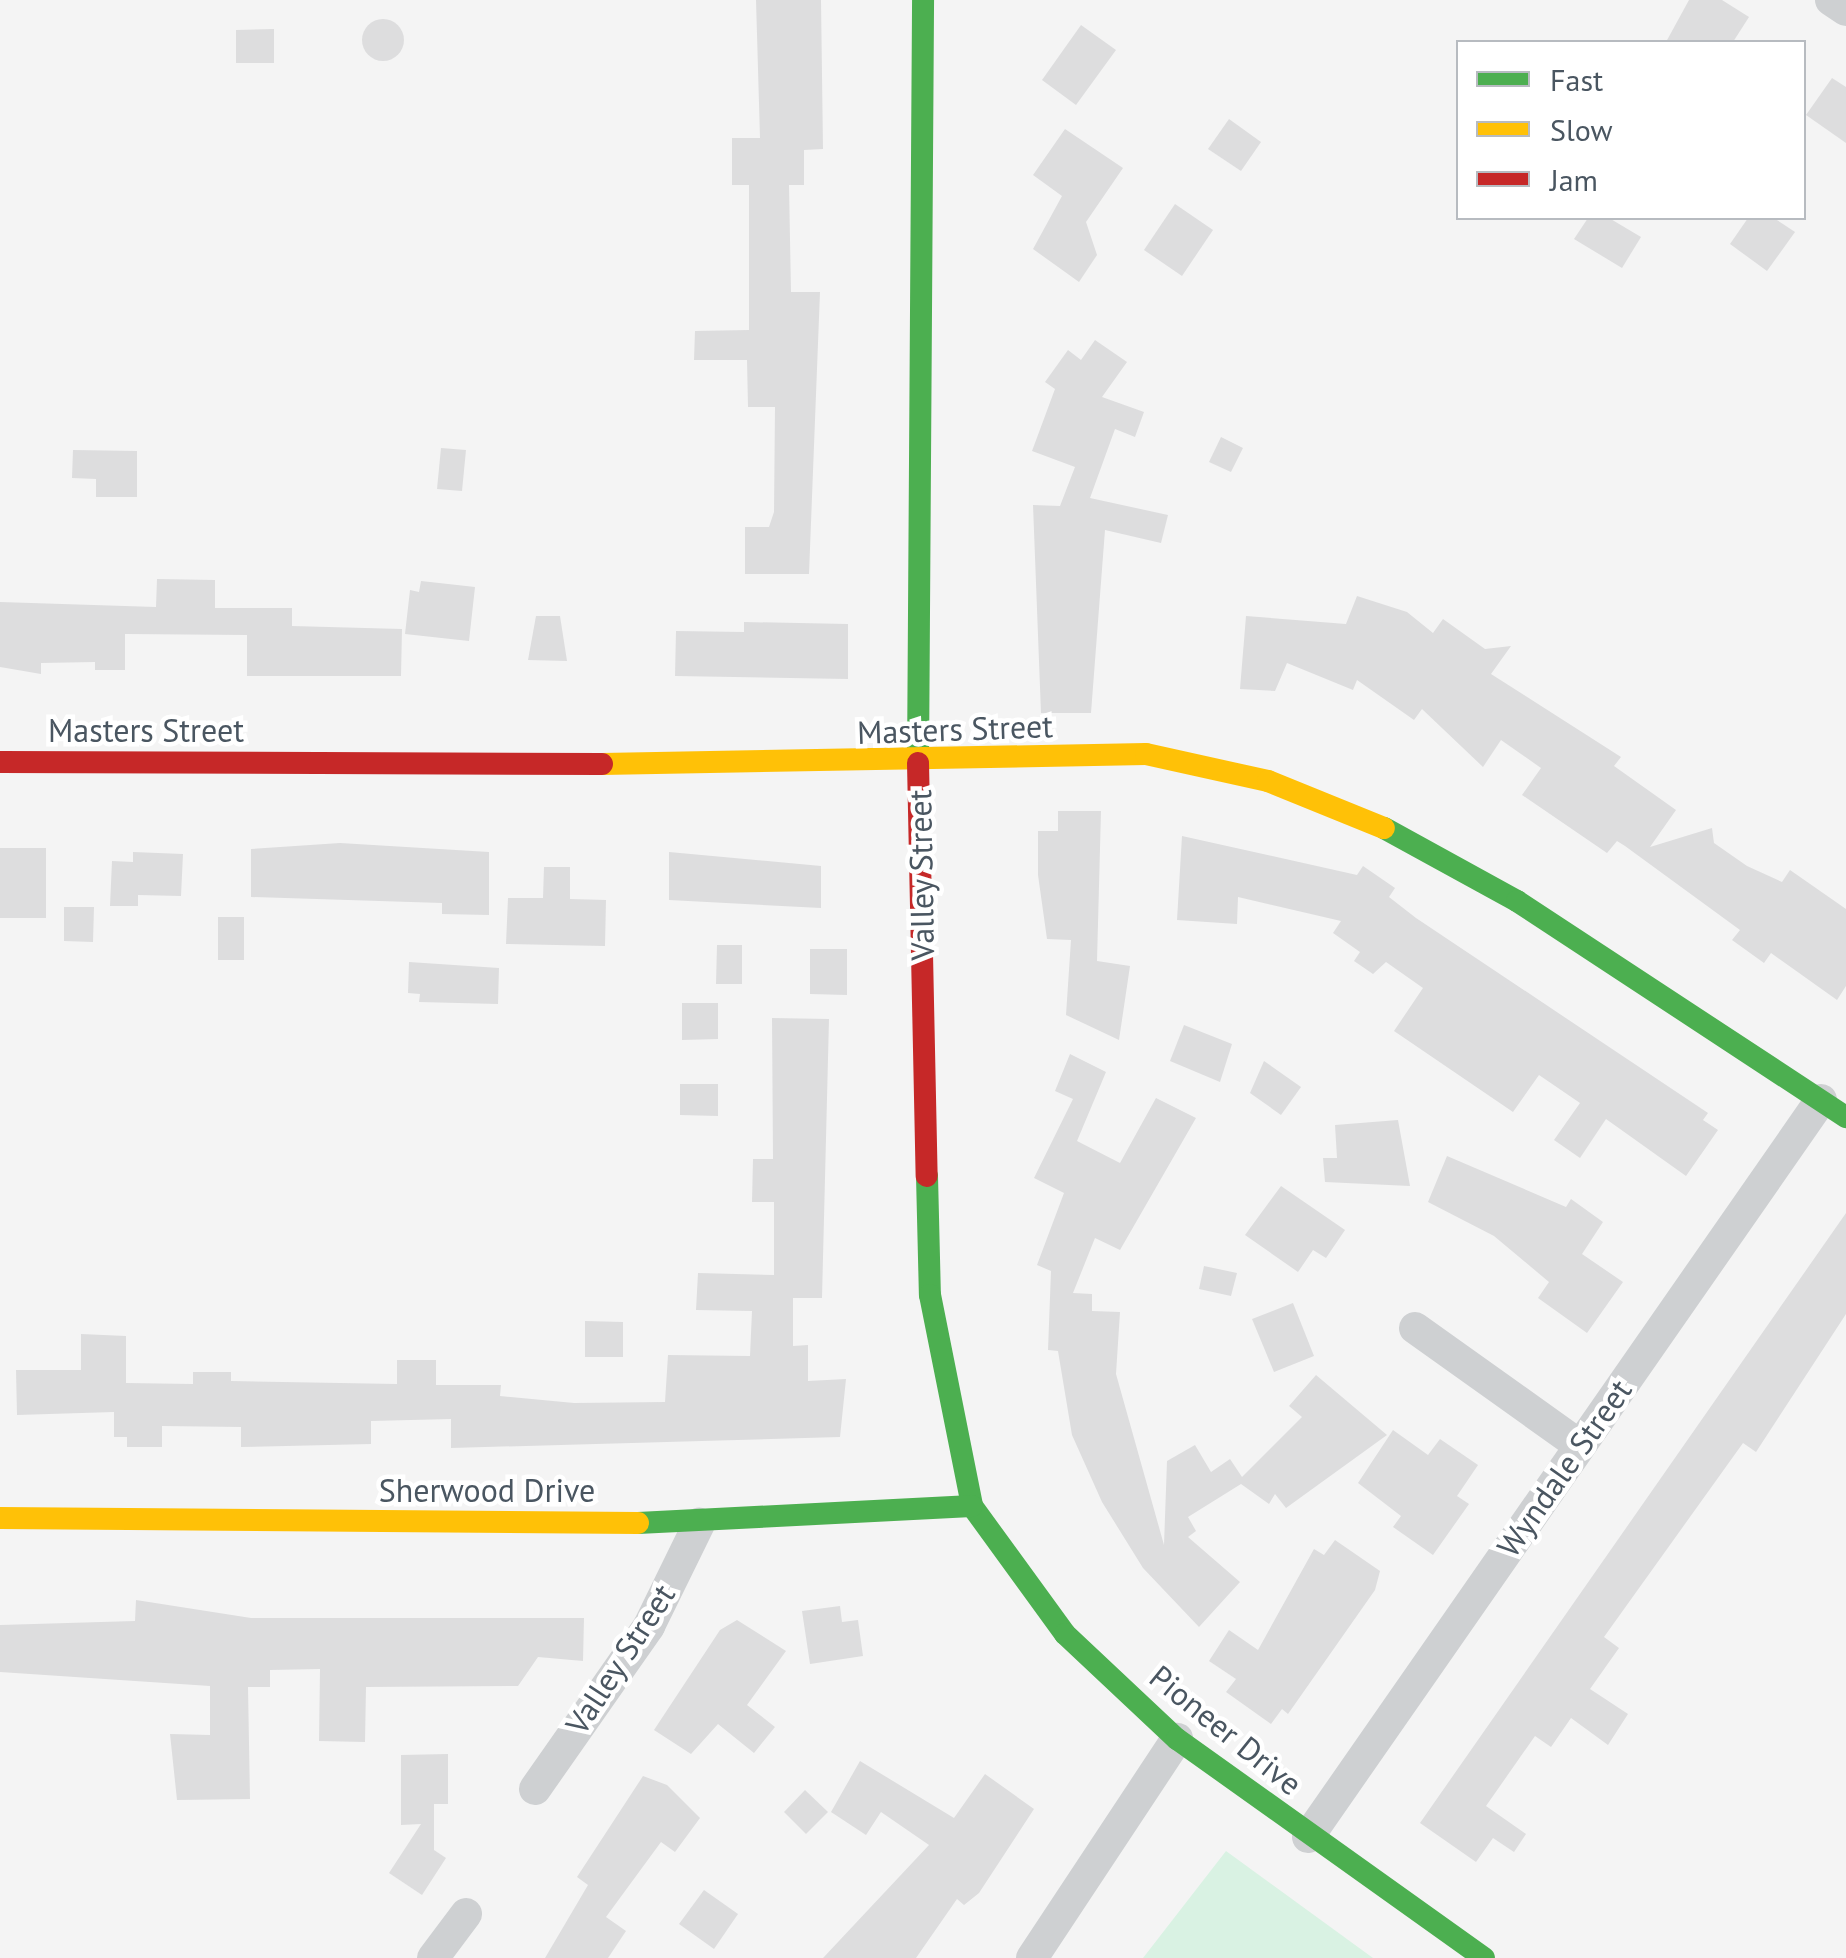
<!DOCTYPE html>
<html>
<head>
<meta charset="utf-8">
<style>
  body { margin:0 }
  #map { position:relative; width:1846px; height:1958px; overflow:hidden; background:#f4f4f4; font-family:"PT Sans",sans-serif }
  div>[style] { position:absolute }
  [style*='--x'] { left:calc(var(--x)*1px); top:calc(var(--y)*1px); width:calc(var(--w)*1px); rotate:calc(var(--a)*1deg) }
  .green>* { inset:0; background:#d9f2e3 }
  .building>* { inset:0; background:#ddddde }
  .round { border-radius:50% }
  .street>* { height:32px; margin:-16px; padding:0 16px; transform-origin:16px; border-radius:16px; background:#ced0d2 }
  .fast>* { height:22px; margin:-11px; padding:0 11px; transform-origin:11px; border-radius:11px; background:#4caf50 }
  .slow>* { height:22px; margin:-11px; padding:0 11px; transform-origin:11px; border-radius:11px; background:#ffc107 }
  .jam>* { height:22px; margin:-11px; padding:0 11px; transform-origin:11px; border-radius:11px; background:#c62828 }
  span { translate:-50% -50%; white-space:nowrap; text-align:center; line-height:1.15; -webkit-text-stroke:9px #fff; paint-order:stroke }
  .street-label { font-size:32px; color:#4a5661 }
  .legend { position:absolute; left:1456px; top:40px; width:350px; height:180px; box-sizing:border-box; background:#fff; border:2px solid #b7bbc0; margin:0; padding:12px 18px; list-style:none; font-size:30px; color:#4a5661 }
  .legend li { display:flex; align-items:center; gap:20px; height:50px }
  .legend b { width:50px; border:2px solid #b7bbc0 }
</style>
</head>
<body>
<div id="map">
  <div class="green">
    <div style="clip-path:polygon(1226px 1851px,1373px 1958px,1143px 1958px)"></div>
  </div>
  <div class="building">
    <div style="clip-path:polygon(756px 0,821px 0,823px 149px,804px 150px,804px 185px,789px 185px,791px 292px,820px 292px,809px 574px,745px 574px,745px 527px,769px 527px,774px 512px,775px 407px,748px 407px,747px 360px,694px 360px,695px 331px,749px 330px,749px 185px,732px 185px,732px 138px,760px 138px)"></div>
    <div style="clip-path:polygon(1689px 0,1722px 0,1749px 17px,1733px 42px,1666px 42px)"></div>
    <div class="round" style="left:362px;top:19px;width:42px;height:42px"></div>
    <div style="clip-path:polygon(1081px 25px,1116px 50px,1076px 105px,1042px 80px)"></div>
    <div style="clip-path:polygon(274px 29px,274px 63px,236px 63px,236px 30px)"></div>
    <div style="clip-path:polygon(1832px 78px,1846px 87px,1846px 143px,1806px 115px)"></div>
    <div style="clip-path:polygon(1229px 119px,1261px 142px,1241px 171px,1208px 149px)"></div>
    <div style="clip-path:polygon(1065px 129px,1123px 168px,1086px 222px,1097px 255px,1079px 282px,1033px 249px,1062px 196px,1033px 175px)"></div>
    <div style="clip-path:polygon(1175px 204px,1213px 230px,1182px 276px,1144px 250px)"></div>
    <div style="clip-path:polygon(1588px 218px,1609px 218px,1641px 237px,1622px 268px,1574px 239px)"></div>
    <div style="clip-path:polygon(1748px 218px,1774px 218px,1795px 232px,1767px 271px,1730px 244px)"></div>
    <div style="clip-path:polygon(1095px 340px,1127px 362px,1102px 397px,1144px 412px,1135px 437px,1115px 429px,1090px 498px,1168px 515px,1161px 543px,1105px 530px,1091px 713px,1041px 713px,1033px 505px,1060px 506px,1075px 467px,1032px 451px,1055px 389px,1045px 382px,1068px 350px,1081px 360px)"></div>
    <div style="clip-path:polygon(1221px 437px,1243px 448px,1231px 472px,1209px 462px)"></div>
    <div style="clip-path:polygon(441px 448px,466px 450px,462px 491px,437px 489px)"></div>
    <div style="clip-path:polygon(73px 450px,137px 451px,137px 497px,96px 497px,96px 479px,72px 478px)"></div>
    <div style="clip-path:polygon(157px 579px,215px 580px,215px 608px,292px 608px,292px 626px,402px 629px,401px 676px,247px 676px,247px 635px,125px 634px,125px 670px,95px 670px,95px 662px,41px 663px,41px 674px,0 667px,0 602px,156px 607px)"></div>
    <div style="clip-path:polygon(421px 581px,475px 587px,469px 641px,405px 634px,410px 590px,419px 592px)"></div>
    <div style="clip-path:polygon(1357px 596px,1407px 612px,1433px 633px,1443px 619px,1485px 649px,1511px 646px,1491px 674px,1621px 757px,1614px 766px,1676px 810px,1650px 847px,1712px 828px,1714px 843px,1747px 866px,1782px 882px,1790px 870px,1846px 909px,1846px 986px,1837px 1000px,1771px 953px,1764px 963px,1732px 940px,1740px 930px,1625px 846px,1617px 841px,1607px 853px,1522px 795px,1541px 768px,1501px 740px,1483px 767px,1422px 709px,1414px 720px,1357px 680px,1353px 690px,1287px 663px,1275px 691px,1240px 689px,1246px 616px,1346px 624px)"></div>
    <div style="clip-path:polygon(536px 616px,560px 616px,567px 661px,528px 660px)"></div>
    <div style="clip-path:polygon(744px 622px,848px 624px,848px 679px,675px 676px,676px 631px,744px 632px)"></div>
    <div style="clip-path:polygon(1058px 811px,1101px 811px,1097px 961px,1130px 966px,1119px 1040px,1066px 1015px,1071px 940px,1047px 939px,1038px 875px,1038px 831px,1058px 831px)"></div>
    <div style="clip-path:polygon(1182px 836px,1357px 875px,1363px 866px,1395px 888px,1389px 897px,1416px 918px,1708px 1113px,1703px 1120px,1718px 1130px,1686px 1176px,1606px 1119px,1580px 1158px,1554px 1140px,1580px 1103px,1539px 1075px,1513px 1112px,1394px 1031px,1423px 988px,1386px 962px,1373px 974px,1354px 961px,1360px 952px,1333px 933px,1341px 921px,1238px 897px,1237px 924px,1177px 920px)"></div>
    <div style="clip-path:polygon(340px 843px,489px 852px,489px 915px,442px 914px,442px 903px,251px 897px,251px 849px)"></div>
    <div style="clip-path:polygon(0 848px,46px 848px,46px 918px,0 918px)"></div>
    <div style="clip-path:polygon(133px 852px,183px 854px,181px 896px,138px 895px,138px 906px,110px 906px,112px 861px,133px 862px)"></div>
    <div style="clip-path:polygon(669px 852px,821px 866px,821px 908px,669px 900px)"></div>
    <div style="clip-path:polygon(544px 867px,570px 867px,570px 899px,606px 900px,605px 946px,506px 944px,508px 898px,543px 898px)"></div>
    <div style="clip-path:polygon(64px 907px,94px 907px,93px 942px,64px 941px)"></div>
    <div style="clip-path:polygon(218px 917px,244px 917px,244px 960px,218px 960px)"></div>
    <div style="clip-path:polygon(717px 945px,742px 945px,742px 984px,716px 984px)"></div>
    <div style="clip-path:polygon(810px 949px,847px 949px,847px 995px,810px 994px)"></div>
    <div style="clip-path:polygon(409px 962px,499px 968px,498px 1004px,419px 1002px,420px 994px,408px 993px)"></div>
    <div style="clip-path:polygon(682px 1003px,718px 1003px,718px 1039px,682px 1040px)"></div>
    <div style="clip-path:polygon(772px 1018px,829px 1019px,822px 1298px,793px 1298px,793px 1346px,808px 1345px,808px 1381px,846px 1379px,840px 1437px,451px 1448px,451px 1419px,371px 1421px,371px 1444px,241px 1447px,241px 1427px,162px 1426px,162px 1447px,127px 1447px,127px 1437px,114px 1437px,114px 1412px,17px 1415px,16px 1370px,81px 1370px,81px 1334px,126px 1336px,126px 1383px,193px 1384px,193px 1372px,231px 1372px,231px 1381px,397px 1384px,397px 1360px,436px 1360px,436px 1385px,501px 1385px,500px 1396px,574px 1403px,665px 1402px,668px 1355px,750px 1356px,752px 1311px,696px 1310px,698px 1273px,774px 1275px,774px 1202px,752px 1202px,753px 1159px,773px 1159px)"></div>
    <div style="clip-path:polygon(1184px 1025px,1232px 1044px,1220px 1082px,1170px 1061px)"></div>
    <div style="clip-path:polygon(1070px 1054px,1106px 1072px,1077px 1141px,1120px 1163px,1156px 1098px,1196px 1118px,1120px 1250px,1095px 1238px,1073px 1293px,1092px 1294px,1092px 1311px,1120px 1312px,1116px 1374px,1164px 1545px,1167px 1461px,1195px 1445px,1211px 1472px,1230px 1459px,1242px 1477px,1302px 1417px,1289px 1406px,1316px 1375px,1387px 1435px,1286px 1508px,1275px 1494px,1269px 1504px,1241px 1484px,1188px 1517px,1196px 1531px,1188px 1537px,1240px 1582px,1199px 1627px,1143px 1568px,1102px 1502px,1072px 1435px,1058px 1351px,1048px 1350px,1051px 1271px,1037px 1265px,1064px 1193px,1034px 1178px,1073px 1099px,1055px 1091px)"></div>
    <div style="clip-path:polygon(1264px 1061px,1301px 1087px,1281px 1115px,1250px 1093px)"></div>
    <div style="clip-path:polygon(680px 1084px,718px 1084px,718px 1116px,680px 1115px)"></div>
    <div style="clip-path:polygon(1398px 1120px,1410px 1186px,1325px 1182px,1323px 1158px,1337px 1158px,1335px 1125px)"></div>
    <div style="clip-path:polygon(1447px 1156px,1566px 1207px,1571px 1199px,1603px 1222px,1582px 1254px,1623px 1282px,1587px 1333px,1538px 1298px,1549px 1282px,1494px 1236px,1428px 1202px)"></div>
    <div style="clip-path:polygon(1281px 1186px,1345px 1230px,1326px 1258px,1313px 1250px,1298px 1272px,1245px 1235px)"></div>
    <div style="clip-path:polygon(1846px 1213px,1846px 1314px,1756px 1452px,1743px 1443px,1604px 1637px,1619px 1648px,1590px 1689px,1628px 1714px,1608px 1745px,1571px 1718px,1551px 1747px,1535px 1736px,1486px 1806px,1526px 1834px,1514px 1852px,1493px 1838px,1476px 1862px,1420px 1823px)"></div>
    <div style="clip-path:polygon(1204px 1266px,1237px 1273px,1231px 1296px,1199px 1289px)"></div>
    <div style="clip-path:polygon(1293px 1303px,1314px 1356px,1274px 1372px,1252px 1319px)"></div>
    <div style="clip-path:polygon(585px 1321px,623px 1322px,623px 1357px,585px 1357px)"></div>
    <div style="clip-path:polygon(1393px 1430px,1428px 1455px,1440px 1439px,1478px 1465px,1457px 1496px,1469px 1504px,1433px 1555px,1393px 1527px,1401px 1516px,1358px 1483px)"></div>
    <div style="clip-path:polygon(1335px 1540px,1380px 1571px,1375px 1590px,1288px 1714px,1282px 1709px,1271px 1724px,1226px 1692px,1236px 1679px,1209px 1661px,1229px 1630px,1258px 1650px,1314px 1549px,1324px 1555px)"></div>
    <div style="clip-path:polygon(136px 1600px,251px 1618px,584px 1618px,583px 1661px,538px 1657px,518px 1686px,366px 1687px,365px 1742px,319px 1741px,320px 1669px,270px 1670px,270px 1687px,248px 1687px,250px 1799px,177px 1800px,170px 1734px,210px 1735px,210px 1686px,0 1672px,0 1625px,135px 1621px)"></div>
    <div style="clip-path:polygon(840px 1606px,842px 1622px,858px 1620px,863px 1656px,810px 1664px,802px 1611px)"></div>
    <div style="clip-path:polygon(737px 1620px,786px 1651px,747px 1705px,775px 1727px,754px 1753px,718px 1724px,691px 1754px,654px 1730px,720px 1630px)"></div>
    <div style="clip-path:polygon(448px 1754px,448px 1804px,434px 1804px,434px 1850px,446px 1858px,422px 1895px,389px 1873px,421px 1824px,401px 1825px,401px 1755px)"></div>
    <div style="clip-path:polygon(860px 1761px,954px 1818px,985px 1774px,1034px 1809px,979px 1893px,964px 1905px,957px 1899px,916px 1958px,823px 1958px,929px 1845px,881px 1812px,866px 1835px,831px 1812px)"></div>
    <div style="clip-path:polygon(643px 1776px,667px 1785px,700px 1818px,675px 1852px,661px 1842px,606px 1917px,626px 1931px,608px 1958px,545px 1958px,588px 1885px,577px 1877px)"></div>
    <div style="clip-path:polygon(805px 1790px,828px 1812px,806px 1834px,784px 1812px)"></div>
    <div style="clip-path:polygon(704px 1890px,738px 1914px,714px 1949px,679px 1924px)"></div>
  </div>
  <div class="street">
    <div style="--x:1831;--y:0;--w:18;--a:34"></div>
    <div style="--x:1415;--y:1328;--w:201;--a:35.5"></div>
    <div style="--x:535;--y:1789;--w:199;--a:-55"></div>
    <div style="--x:649;--y:1626;--w:114;--a:-63.9"></div>
    <div style="--x:1308;--y:1837;--w:898;--a:-55.16"></div>
    <div style="--x:433;--y:1958;--w:55;--a:-53.1"></div>
    <div style="--x:1032;--y:1958;--w:263;--a:-56.5"></div>
  </div>
  <div class="fast">
    <div style="--x:918;--y:763;--w:763;--a:-89.62"></div>
    <div style="--x:1384;--y:828;--w:152;--a:28.8"></div>
    <div style="--x:1517;--y:901;--w:394;--a:33.3"></div>
    <div style="--x:927;--y:1176;--w:119;--a:88.6"></div>
    <div style="--x:930;--y:1295;--w:215;--a:78.7"></div>
    <div style="--x:972;--y:1506;--w:158;--a:54"></div>
    <div style="--x:1065;--y:1634;--w:154;--a:43.2"></div>
    <div style="--x:1177;--y:1739;--w:377;--a:35.5"></div>
    <div style="--x:638;--y:1523;--w:334;--a:-2.9"></div>
  </div>
  <div class="slow">
    <div style="--x:602;--y:764;--w:544;--a:-1.05"></div>
    <div style="--x:1146;--y:754;--w:125;--a:12.5"></div>
    <div style="--x:1268;--y:781;--w:125;--a:22.1"></div>
    <div style="--x:0;--y:1518;--w:638;--a:0.45"></div>
  </div>
  <div class="jam">
    <div style="--x:0;--y:762;--w:602;--a:0.19"></div>
    <div style="--x:918;--y:763;--w:413;--a:88.8"></div>
  </div>
  <div class="street-label">
    <span style="left:955px;top:729px;rotate:-2deg">Masters Street</span>
    <span style="left:146px;top:730px">Masters Street</span>
    <span style="left:921px;top:875px;rotate:-91deg">Valley Street</span>
    <span style="left:1564px;top:1468px;rotate:-55deg">Wyndale Street</span>
    <span style="left:487px;top:1490px">Sherwood Drive</span>
    <span style="left:620px;top:1659px;rotate:-57deg">Valley Street</span>
    <span style="left:1226px;top:1730px;rotate:39deg">Pioneer Drive</span>
  </div>
  <ul class="legend">
  <li><b style="height:12px;background:#4caf50"></b>Fast</li>
  <li><b style="height:12px;background:#ffc107"></b>Slow</li>
  <li><b style="height:12px;background:#c62828"></b>Jam</li>
  </ul>
</div>
</body>
</html>
